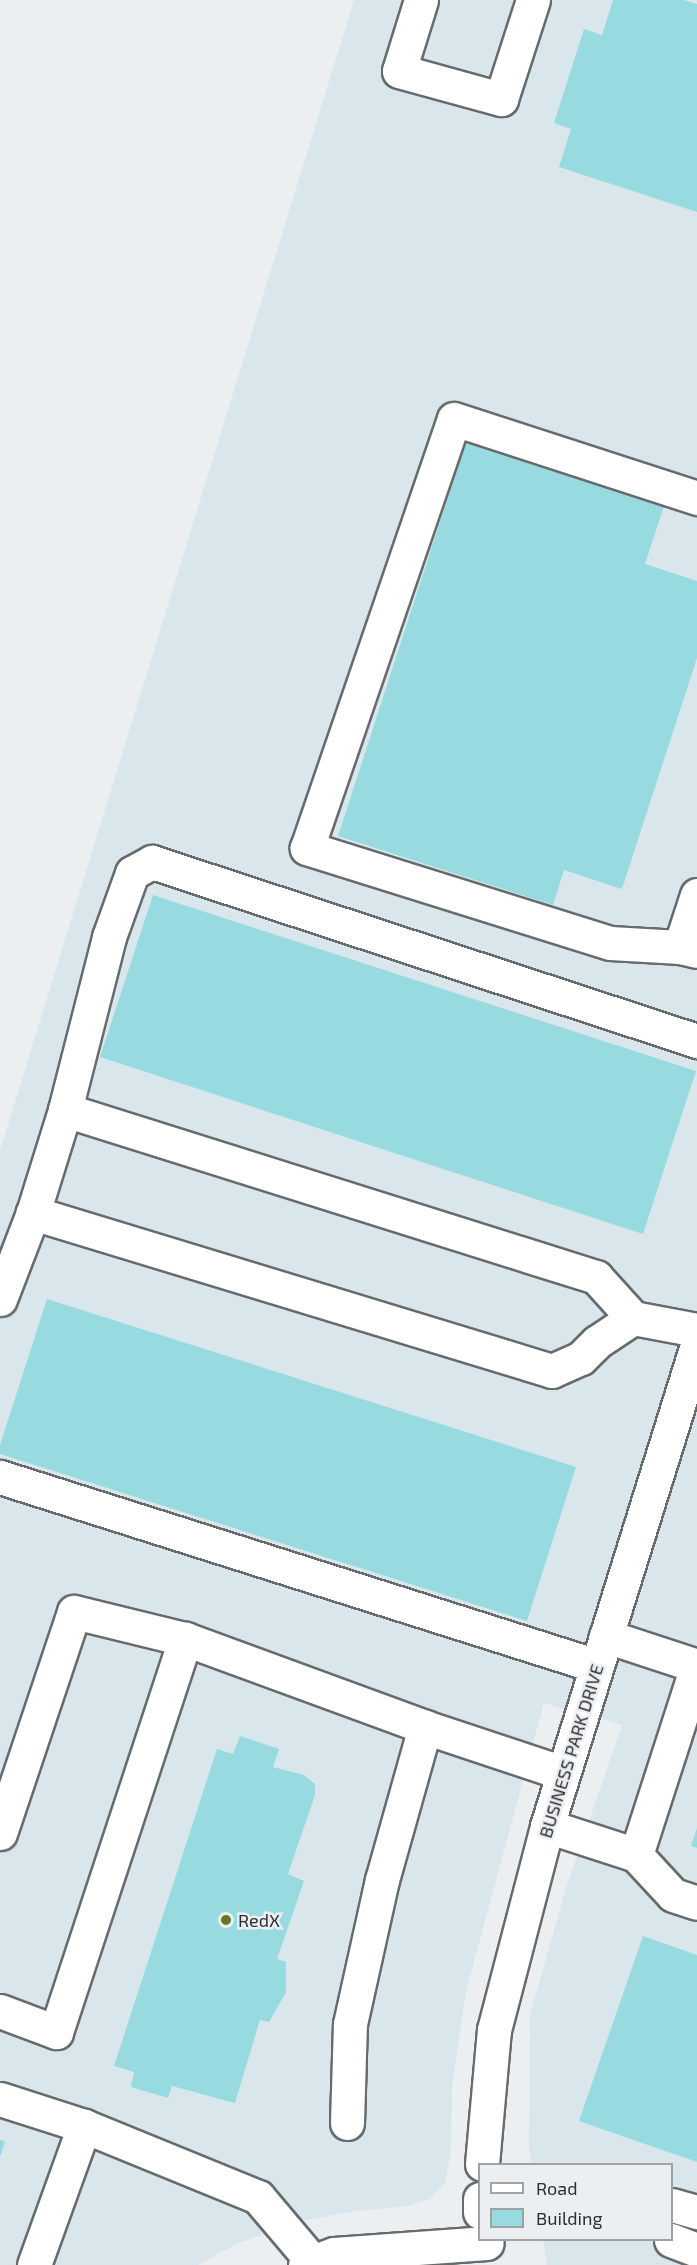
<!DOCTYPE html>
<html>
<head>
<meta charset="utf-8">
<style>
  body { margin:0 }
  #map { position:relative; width:697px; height:2265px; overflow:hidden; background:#ebeff1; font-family:"Exo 2",sans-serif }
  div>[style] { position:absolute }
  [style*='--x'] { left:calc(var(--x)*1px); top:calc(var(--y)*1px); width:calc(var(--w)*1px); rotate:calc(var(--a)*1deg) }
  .built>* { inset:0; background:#d9e7ec }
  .building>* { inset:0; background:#97dbe0 }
  .roads { filter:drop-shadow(2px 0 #676b6d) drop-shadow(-2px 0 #676b6d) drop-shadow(0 2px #676b6d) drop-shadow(0 -2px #676b6d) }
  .minor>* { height:33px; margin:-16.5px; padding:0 16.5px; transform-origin:16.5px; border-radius:16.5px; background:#fff }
  .dots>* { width:16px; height:16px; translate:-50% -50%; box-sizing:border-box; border:3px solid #ebeff1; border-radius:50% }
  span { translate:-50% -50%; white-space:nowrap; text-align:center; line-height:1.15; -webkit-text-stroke:5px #ebeff1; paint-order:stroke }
  .street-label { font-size:18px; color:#2c2e2f }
  .poi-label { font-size:18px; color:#2c2e2f }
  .left { translate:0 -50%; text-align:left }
  .legend { position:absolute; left:478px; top:2163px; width:195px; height:78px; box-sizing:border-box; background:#ebeff1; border:2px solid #9fa2a3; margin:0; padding:8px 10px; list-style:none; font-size:18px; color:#2c2e2f }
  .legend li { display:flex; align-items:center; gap:12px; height:30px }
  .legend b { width:30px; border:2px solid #9fa2a3 }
</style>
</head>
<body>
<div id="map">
  <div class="built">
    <div style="clip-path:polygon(354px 0,697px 0,697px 2265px,547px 2265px,543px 2240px,672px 2240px,672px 2164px,532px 2164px,529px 2148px,530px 2015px,566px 1888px,622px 1725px,544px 1703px,466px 1991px,452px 2087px,451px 2150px,445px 2183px,430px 2199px,408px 2206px,357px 2211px,305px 2220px,236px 2244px,198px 2265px,0 2265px,0 1151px)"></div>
  </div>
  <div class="building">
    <div style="clip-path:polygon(613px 0,684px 0,697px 4px,697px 212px,559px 167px,571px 129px,554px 123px,584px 29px,602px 35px)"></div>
    <div style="clip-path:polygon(466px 442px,664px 506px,645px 564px,697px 581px,697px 658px,622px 889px,564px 870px,553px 905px,338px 836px)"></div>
    <div style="clip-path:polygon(153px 895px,696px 1071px,643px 1234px,100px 1057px)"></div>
    <div style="clip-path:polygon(47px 1299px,576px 1467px,527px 1621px,0 1454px,0 1445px)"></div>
    <div style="clip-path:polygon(240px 1736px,279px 1749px,273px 1767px,304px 1775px,315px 1784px,315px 1795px,288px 1874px,304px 1881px,277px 1959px,286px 1962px,286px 1992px,269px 2022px,260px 2020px,235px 2103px,172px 2086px,168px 2098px,131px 2087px,134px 2072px,114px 2066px,217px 1749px,233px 1754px)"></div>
    <div style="clip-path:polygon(697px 1828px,697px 1848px,691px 1846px)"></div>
    <div style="clip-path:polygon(643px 1936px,697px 1955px,697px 2162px,579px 2121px)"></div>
    <div style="clip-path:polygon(0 2140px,5px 2141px,1px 2155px,0 2155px)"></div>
  </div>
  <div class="roads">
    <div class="minor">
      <div style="--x:421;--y:0;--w:74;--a:107.2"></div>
      <div style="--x:399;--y:71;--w:106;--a:15.4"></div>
      <div style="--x:501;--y:99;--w:104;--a:-72.1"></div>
      <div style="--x:697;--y:895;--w:55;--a:108.1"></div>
      <div style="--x:680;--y:947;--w:17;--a:13"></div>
      <div style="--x:680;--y:947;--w:70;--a:-176.7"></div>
      <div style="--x:610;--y:943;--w:318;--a:-162.6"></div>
      <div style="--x:307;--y:848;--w:453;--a:-71.1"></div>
      <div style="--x:454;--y:419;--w:256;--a:18"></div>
      <div style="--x:65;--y:1110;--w:179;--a:-75.7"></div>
      <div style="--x:109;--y:937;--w:68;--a:-70.2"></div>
      <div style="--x:132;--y:873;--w:23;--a:-29"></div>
      <div style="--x:152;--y:862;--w:574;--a:18.18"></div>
      <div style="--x:0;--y:1299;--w:92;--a:-69"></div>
      <div style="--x:633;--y:1318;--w:43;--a:146.3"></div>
      <div style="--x:597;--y:1342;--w:23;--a:135"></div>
      <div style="--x:581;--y:1358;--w:32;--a:156"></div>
      <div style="--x:552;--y:1371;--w:543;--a:-163.07"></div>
      <div style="--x:33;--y:1213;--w:108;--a:-72.7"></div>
      <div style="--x:65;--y:1110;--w:557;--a:17.46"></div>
      <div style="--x:596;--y:1277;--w:55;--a:47.9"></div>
      <div style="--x:633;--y:1318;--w:65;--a:10.6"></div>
      <div style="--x:0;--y:1477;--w:626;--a:17.57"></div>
      <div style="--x:606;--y:1636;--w:96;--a:18.2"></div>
      <div style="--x:547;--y:1826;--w:94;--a:18"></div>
      <div style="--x:636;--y:1855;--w:54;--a:47.2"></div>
      <div style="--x:673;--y:1895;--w:25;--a:18"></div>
      <div style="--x:0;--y:1833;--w:233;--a:-71.5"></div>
      <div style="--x:74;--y:1612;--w:114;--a:13.7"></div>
      <div style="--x:185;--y:1639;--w:256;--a:20.1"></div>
      <div style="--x:636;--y:1855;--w:199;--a:-72.1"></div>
      <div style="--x:0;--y:2011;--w:60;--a:20.6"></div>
      <div style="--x:56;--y:2032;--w:414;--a:-71.8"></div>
      <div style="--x:0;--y:2099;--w:88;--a:17.8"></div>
      <div style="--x:347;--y:2123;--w:99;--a:-88.3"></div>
      <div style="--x:350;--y:2024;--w:148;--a:-77.5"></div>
      <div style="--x:382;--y:1880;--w:159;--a:-74.3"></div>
      <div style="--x:425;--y:1727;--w:145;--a:18.4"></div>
      <div style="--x:482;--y:2164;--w:135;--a:-84.9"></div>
      <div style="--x:494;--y:2030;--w:211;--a:-75.4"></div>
      <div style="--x:547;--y:1826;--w:504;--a:-72.68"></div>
      <div style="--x:480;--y:2199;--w:13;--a:90"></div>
      <div style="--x:672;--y:2205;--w:26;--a:16"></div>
      <div style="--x:671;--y:2240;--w:28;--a:21"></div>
      <div style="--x:34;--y:2265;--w:148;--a:-70.2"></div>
      <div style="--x:84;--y:2126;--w:188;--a:22.2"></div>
      <div style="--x:258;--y:2197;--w:85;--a:49.8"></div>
      <div style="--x:305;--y:2265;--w:31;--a:-21"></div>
      <div style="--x:334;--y:2254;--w:153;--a:-4.1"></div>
    </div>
  </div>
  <div class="dots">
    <div style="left:226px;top:1920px;background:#657726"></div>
  </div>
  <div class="street-label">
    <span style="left:571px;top:1751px;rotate:-73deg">BUSINESS PARK DRIVE</span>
  </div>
  <div class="poi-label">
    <span class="left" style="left:238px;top:1920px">RedX</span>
  </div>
  <ul class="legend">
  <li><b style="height:8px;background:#fff"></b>Road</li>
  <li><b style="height:16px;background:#97dbe0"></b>Building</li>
  </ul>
</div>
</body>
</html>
